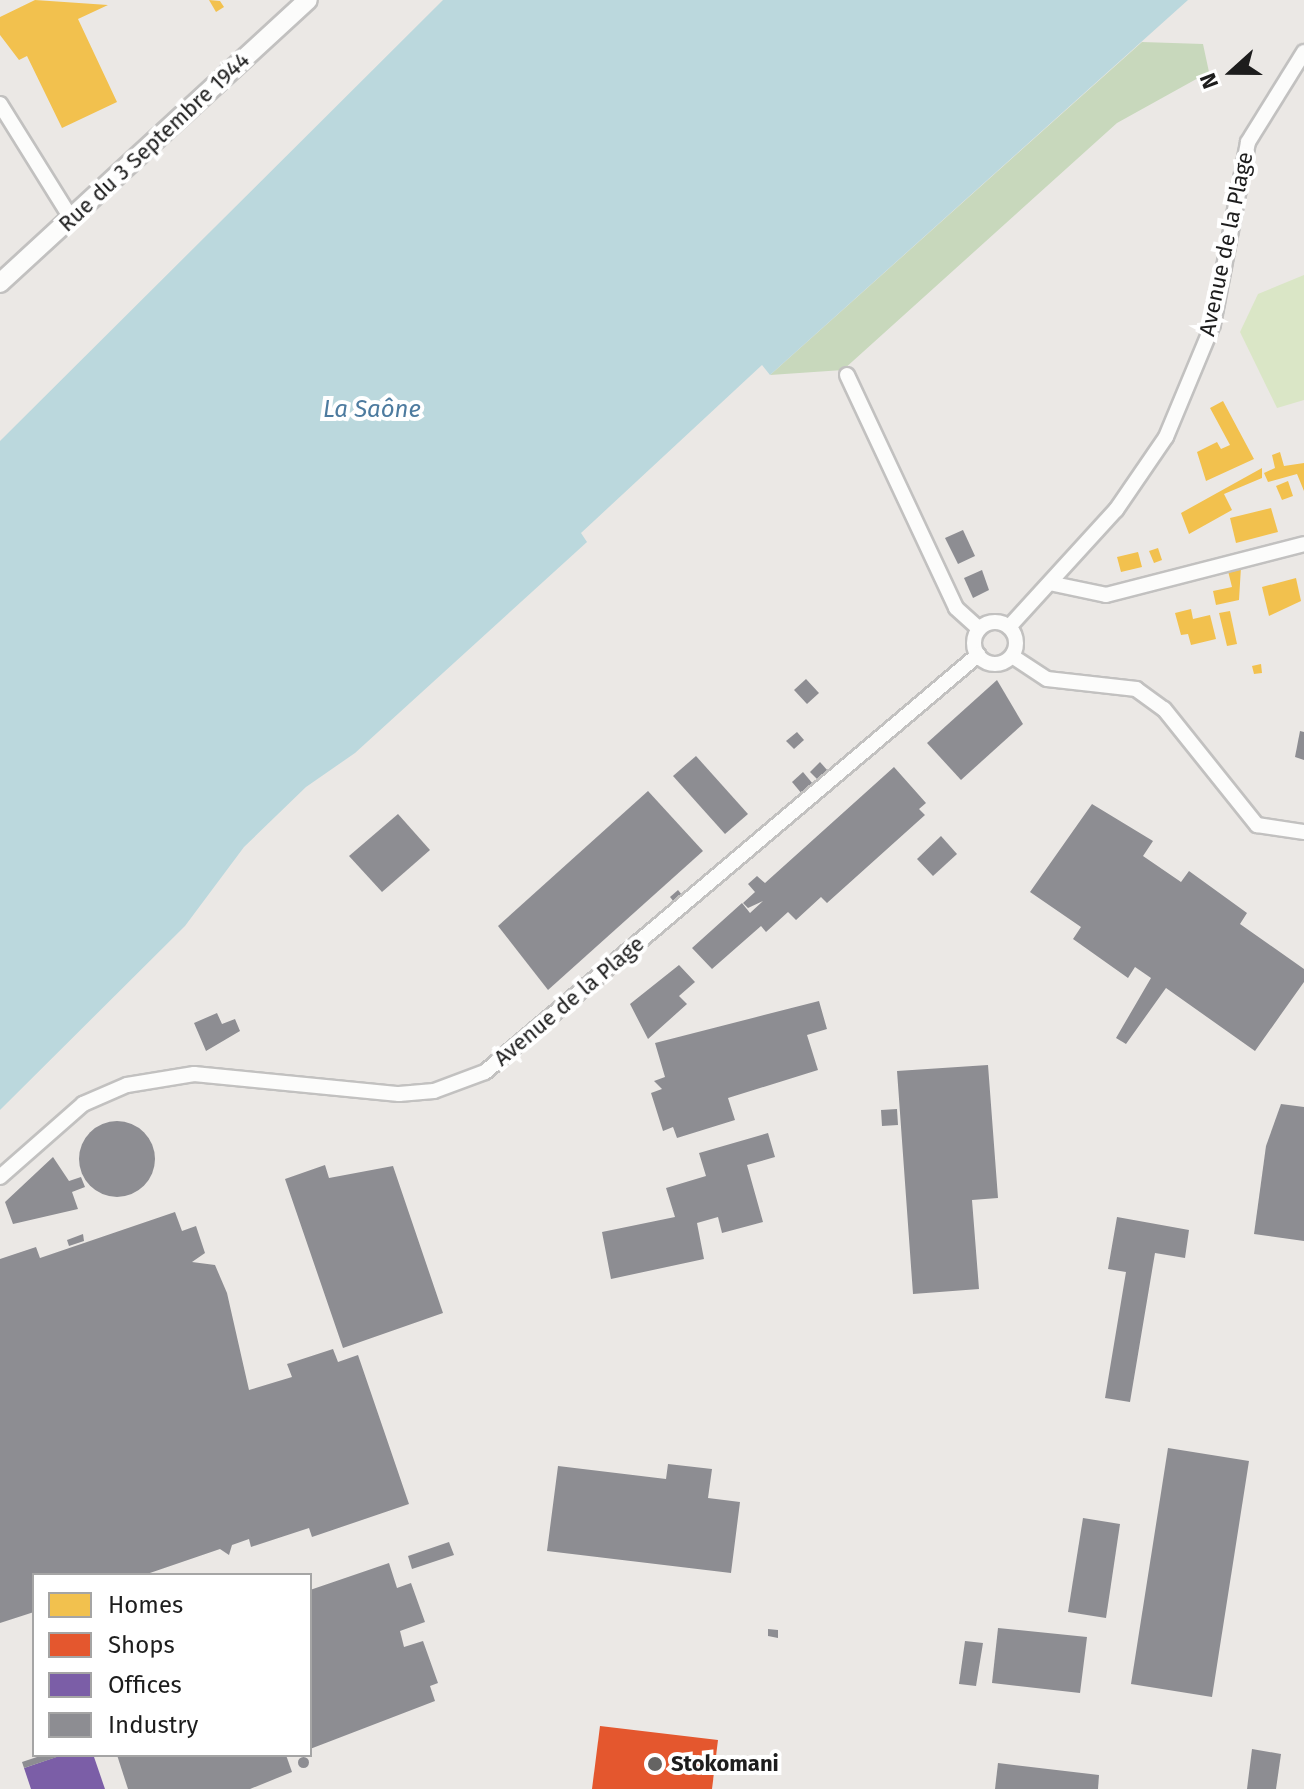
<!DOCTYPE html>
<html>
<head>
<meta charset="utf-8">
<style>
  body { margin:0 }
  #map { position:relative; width:1304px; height:1789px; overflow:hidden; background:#ebe8e5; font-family:"Fira Sans",sans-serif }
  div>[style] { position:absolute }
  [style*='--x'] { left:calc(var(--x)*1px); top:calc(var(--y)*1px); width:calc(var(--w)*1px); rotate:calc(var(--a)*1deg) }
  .grass>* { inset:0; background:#dae6c6 }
  .forest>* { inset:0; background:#c8d8bc }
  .water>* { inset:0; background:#bbd8dd }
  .homes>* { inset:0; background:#f2c14e }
  .shops>* { inset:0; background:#e4572e }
  .offices>* { inset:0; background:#7b5ea7 }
  .industry>* { inset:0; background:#8d8d92 }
  .round { border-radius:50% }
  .roads { filter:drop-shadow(2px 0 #c2c1c0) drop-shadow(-2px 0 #c2c1c0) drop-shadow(0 2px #c2c1c0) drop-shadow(0 -2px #c2c1c0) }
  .minor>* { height:14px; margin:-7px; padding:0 7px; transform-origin:7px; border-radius:7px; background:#fcfcfb }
  .minor>.ring { margin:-7px; padding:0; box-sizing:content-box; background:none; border:14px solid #fcfcfb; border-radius:50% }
  .tertiary>* { height:18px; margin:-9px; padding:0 9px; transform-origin:9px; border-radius:9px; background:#fcfcfb }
  .dots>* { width:22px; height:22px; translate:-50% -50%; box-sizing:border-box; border:4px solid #fff; border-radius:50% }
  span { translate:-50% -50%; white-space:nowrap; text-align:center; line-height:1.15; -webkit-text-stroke:8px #fff; paint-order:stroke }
  .street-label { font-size:22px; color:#1d1d1d }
  .poi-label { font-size:22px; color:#1d1d1d; font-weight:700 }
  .left { translate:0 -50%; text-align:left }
  .water-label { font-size:24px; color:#4d7b9f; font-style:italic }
  .legend { position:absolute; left:32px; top:1573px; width:280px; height:184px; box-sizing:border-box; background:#fff; border:2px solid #a5a5a5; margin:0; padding:10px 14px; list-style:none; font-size:24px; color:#1d1d1d }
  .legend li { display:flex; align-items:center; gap:16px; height:40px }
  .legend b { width:40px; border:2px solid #a5a5a5 }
  .north { position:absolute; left:1192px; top:32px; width:80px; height:80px; -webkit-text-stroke:6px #fff; paint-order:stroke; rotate:249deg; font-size:22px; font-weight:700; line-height:32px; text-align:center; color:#1d1d1d }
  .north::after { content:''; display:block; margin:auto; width:28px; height:36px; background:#1d1d1d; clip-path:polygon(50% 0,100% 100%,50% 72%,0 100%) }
</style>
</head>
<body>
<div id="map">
  <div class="grass">
    <div style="clip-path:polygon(1304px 275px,1304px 400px,1277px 408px,1240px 332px,1258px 294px)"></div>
  </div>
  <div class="forest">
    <div style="clip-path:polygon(1142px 42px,1203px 44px,1209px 72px,1117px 123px,843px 370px,770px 375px)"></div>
  </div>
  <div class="water">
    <div style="clip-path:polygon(443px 0,1188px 0,770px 375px,762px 365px,581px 533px,587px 542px,355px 753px,306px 787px,244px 847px,185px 926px,0 1110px,0 441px)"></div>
  </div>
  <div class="homes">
    <div style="clip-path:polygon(35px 0,108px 5px,78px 19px,117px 102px,62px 128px,27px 56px,19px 60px,0 35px,0 17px)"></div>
    <div style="clip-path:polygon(209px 0,220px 1px,224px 7px,216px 12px)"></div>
    <div style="clip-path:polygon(1223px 401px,1254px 459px,1206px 481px,1197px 452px,1217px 442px,1221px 449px,1230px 445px,1210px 408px)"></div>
    <div style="clip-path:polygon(1280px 452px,1284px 466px,1304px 463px,1304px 491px,1297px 474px,1268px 482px,1264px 473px,1275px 468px,1272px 455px)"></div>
    <div style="clip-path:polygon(1262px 468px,1262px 478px,1224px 494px,1232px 510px,1189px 534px,1181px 513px)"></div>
    <div style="clip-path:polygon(1288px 481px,1293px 496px,1282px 500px,1276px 486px)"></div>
    <div style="clip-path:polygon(1271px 508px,1278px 532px,1236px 543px,1230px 518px)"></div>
    <div style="clip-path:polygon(1158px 548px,1162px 560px,1154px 563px,1149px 551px)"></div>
    <div style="clip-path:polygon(1138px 552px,1142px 567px,1121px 572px,1117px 557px)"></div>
    <div style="clip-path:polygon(1241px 567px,1239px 600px,1216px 605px,1213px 591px,1232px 587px,1228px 571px)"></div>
    <div style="clip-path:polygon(1296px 578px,1301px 601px,1269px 616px,1262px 587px)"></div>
    <div style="clip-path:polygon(1191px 609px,1193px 619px,1210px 615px,1216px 639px,1191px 645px,1188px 634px,1181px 635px,1175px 613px)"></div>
    <div style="clip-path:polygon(1230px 611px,1237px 644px,1227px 646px,1219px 613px)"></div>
    <div style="clip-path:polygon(1261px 664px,1262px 673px,1254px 674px,1252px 666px)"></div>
  </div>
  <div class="shops">
    <div style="clip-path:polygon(600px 1726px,718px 1740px,712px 1789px,592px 1789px)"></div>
  </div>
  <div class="offices">
    <div style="clip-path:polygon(62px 1755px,94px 1757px,105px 1789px,31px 1789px,24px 1768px)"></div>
  </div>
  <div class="industry">
    <div style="clip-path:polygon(963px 530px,975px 556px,958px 564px,945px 538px)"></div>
    <div style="clip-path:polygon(982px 570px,989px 590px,973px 598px,964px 578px)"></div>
    <div style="clip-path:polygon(806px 679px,819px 693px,807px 704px,794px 690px)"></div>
    <div style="clip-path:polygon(997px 680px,1023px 724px,961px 780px,927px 743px)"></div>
    <div style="clip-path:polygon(1300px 731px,1304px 732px,1304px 760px,1295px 757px)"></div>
    <div style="clip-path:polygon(797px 732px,804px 740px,794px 749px,786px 741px)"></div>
    <div style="clip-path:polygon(696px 756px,748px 814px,725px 834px,673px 776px)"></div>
    <div style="clip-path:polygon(820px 762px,828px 771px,818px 780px,810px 772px)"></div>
    <div style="clip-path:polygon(894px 767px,926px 803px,919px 809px,925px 815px,827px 903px,821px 897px,796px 920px,788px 912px,766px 932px,761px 926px,712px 969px,692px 948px,742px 903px,750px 913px,763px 901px,748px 908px,743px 903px,755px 892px,748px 884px,757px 876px,765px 883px)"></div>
    <div style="clip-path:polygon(803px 772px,813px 784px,802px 794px,792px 782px)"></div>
    <div style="clip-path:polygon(648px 791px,703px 851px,548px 990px,498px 926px)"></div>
    <div style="clip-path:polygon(1092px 804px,1153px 841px,1143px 856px,1181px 882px,1189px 871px,1247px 913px,1240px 924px,1304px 969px,1304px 982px,1255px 1051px,1166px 988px,1126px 1044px,1116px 1038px,1151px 978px,1135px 967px,1128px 978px,1073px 939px,1081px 927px,1030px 892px)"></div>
    <div style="clip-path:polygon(398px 814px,430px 850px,382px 892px,349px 856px)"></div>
    <div style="clip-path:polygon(941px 836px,957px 854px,933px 876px,917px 859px)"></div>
    <div style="clip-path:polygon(678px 890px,682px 895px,674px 902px,670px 897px)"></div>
    <div style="clip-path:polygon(679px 965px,695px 982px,679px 996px,687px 1004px,648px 1039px,630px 1004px)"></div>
    <div style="clip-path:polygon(819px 1001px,827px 1029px,807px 1035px,818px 1070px,728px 1098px,735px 1120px,677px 1138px,673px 1127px,663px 1131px,651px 1093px,662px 1089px,654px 1081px,665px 1077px,655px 1043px)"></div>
    <div style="clip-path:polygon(217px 1013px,222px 1024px,235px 1019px,240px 1031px,206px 1051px,194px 1023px)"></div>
    <div style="clip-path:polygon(988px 1065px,998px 1198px,972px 1200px,979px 1289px,913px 1294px,897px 1071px)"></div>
    <div style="clip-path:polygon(1281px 1104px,1304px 1107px,1304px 1241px,1254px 1234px,1266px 1146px)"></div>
    <div style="clip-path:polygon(897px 1109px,898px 1125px,882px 1126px,881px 1110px)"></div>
    <div class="round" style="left:79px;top:1121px;width:76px;height:76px"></div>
    <div style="clip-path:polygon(768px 1133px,775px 1157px,747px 1165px,763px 1222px,722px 1233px,718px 1217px,697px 1223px,704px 1259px,611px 1279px,602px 1232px,675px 1217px,666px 1188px,706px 1176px,699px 1153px)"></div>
    <div style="clip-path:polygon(53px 1157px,69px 1181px,81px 1177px,85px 1187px,72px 1192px,78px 1209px,13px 1224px,5px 1202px)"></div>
    <div style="clip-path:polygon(325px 1165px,329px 1178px,393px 1166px,443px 1313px,343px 1348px,285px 1179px)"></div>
    <div style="clip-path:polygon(175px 1212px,182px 1231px,196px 1226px,205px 1253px,192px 1262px,215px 1265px,227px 1293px,249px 1390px,292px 1377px,287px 1364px,333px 1349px,338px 1362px,358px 1355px,409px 1504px,312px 1537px,309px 1528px,251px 1547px,249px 1539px,232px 1545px,229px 1555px,220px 1549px,144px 1575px,34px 1575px,34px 1612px,0 1623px,0 1259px,36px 1247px,40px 1258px)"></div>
    <div style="clip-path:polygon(1117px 1217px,1189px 1230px,1185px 1258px,1155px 1253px,1130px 1402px,1105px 1398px,1126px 1272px,1108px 1269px)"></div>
    <div style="clip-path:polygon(83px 1234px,84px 1241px,69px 1246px,67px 1240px)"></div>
    <div style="clip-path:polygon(1168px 1448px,1249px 1461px,1212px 1697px,1131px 1684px)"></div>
    <div style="clip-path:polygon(668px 1464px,712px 1469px,708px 1498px,740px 1502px,731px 1573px,547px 1551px,558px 1466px,666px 1479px)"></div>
    <div style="clip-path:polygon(1083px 1518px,1120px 1524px,1106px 1618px,1068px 1612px)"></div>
    <div style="clip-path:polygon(449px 1542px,454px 1555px,412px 1569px,408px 1556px)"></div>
    <div style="clip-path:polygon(389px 1563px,397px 1588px,411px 1583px,425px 1622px,400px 1631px,404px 1647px,423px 1641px,438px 1683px,430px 1686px,435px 1701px,310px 1749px,310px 1590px)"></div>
    <div style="clip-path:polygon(998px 1628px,1087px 1637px,1080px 1693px,992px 1683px)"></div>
    <div style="clip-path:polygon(768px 1629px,778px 1630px,778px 1638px,768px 1636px)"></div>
    <div style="clip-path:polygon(965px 1641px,983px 1643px,976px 1686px,959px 1684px)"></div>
    <div style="clip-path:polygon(1252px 1749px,1281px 1754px,1276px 1789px,1247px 1789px)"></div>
    <div style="clip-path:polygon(43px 1755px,60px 1756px,24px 1768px,22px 1762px)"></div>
    <div style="clip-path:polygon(117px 1755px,286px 1755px,292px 1772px,250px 1789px,128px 1789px)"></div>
    <div class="round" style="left:297.5px;top:1756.5px;width:11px;height:11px"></div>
    <div style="clip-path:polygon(998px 1763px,1099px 1775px,1098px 1789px,995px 1789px)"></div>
  </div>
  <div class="roads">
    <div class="minor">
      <div style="--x:0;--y:104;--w:134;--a:58.1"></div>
      <div style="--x:847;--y:375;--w:257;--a:64.9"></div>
      <div style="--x:956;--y:608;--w:31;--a:42"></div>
      <div style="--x:1054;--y:584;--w:53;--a:11.9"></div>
      <div style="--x:1106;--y:595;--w:204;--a:-14.4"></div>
      <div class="ring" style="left:974px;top:622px;width:28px;height:28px"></div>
      <div style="--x:1009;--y:627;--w:159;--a:-47.6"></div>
      <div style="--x:1116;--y:510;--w:88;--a:-55.6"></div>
      <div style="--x:1166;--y:437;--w:122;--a:-67.4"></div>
      <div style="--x:1213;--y:324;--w:185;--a:-79.1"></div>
      <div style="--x:1248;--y:142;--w:106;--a:-58.1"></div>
      <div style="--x:1012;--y:656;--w:42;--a:33.3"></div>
      <div style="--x:1047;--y:679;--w:90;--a:6.4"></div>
      <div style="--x:1136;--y:689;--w:34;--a:36"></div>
      <div style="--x:1164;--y:709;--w:149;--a:51.3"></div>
      <div style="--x:1257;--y:825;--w:48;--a:8.5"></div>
      <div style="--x:0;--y:1177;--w:111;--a:-41.3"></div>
      <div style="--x:83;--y:1104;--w:48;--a:-23.4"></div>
      <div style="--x:127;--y:1085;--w:68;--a:-9.3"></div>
      <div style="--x:194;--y:1074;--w:206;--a:5.6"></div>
      <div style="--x:399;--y:1094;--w:35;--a:-5"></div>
      <div style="--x:434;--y:1091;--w:54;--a:-20.4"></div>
      <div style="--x:485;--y:1072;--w:646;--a:-40.23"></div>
    </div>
    <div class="tertiary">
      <div style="--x:0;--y:283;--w:418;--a:-42.6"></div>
    </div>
  </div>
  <div class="dots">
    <div style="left:655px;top:1764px;background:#656463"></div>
  </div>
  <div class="street-label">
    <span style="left:154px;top:142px;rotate:-43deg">Rue du 3 Septembre 1944</span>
    <span style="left:1226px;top:244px;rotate:-78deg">Avenue de la Plage</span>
    <span style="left:569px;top:1001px;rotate:-40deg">Avenue de la Plage</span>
  </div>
  <div class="poi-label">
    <span class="left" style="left:671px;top:1764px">Stokomani</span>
  </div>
  <div class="water-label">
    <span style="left:372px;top:410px">La Saône</span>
  </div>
  <ul class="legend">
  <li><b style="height:22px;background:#f2c14e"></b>Homes</li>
  <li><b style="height:22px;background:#e4572e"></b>Shops</li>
  <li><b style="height:22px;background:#7b5ea7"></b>Offices</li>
  <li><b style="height:22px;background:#8d8d92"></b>Industry</li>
  </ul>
  <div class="north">N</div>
</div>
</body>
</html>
